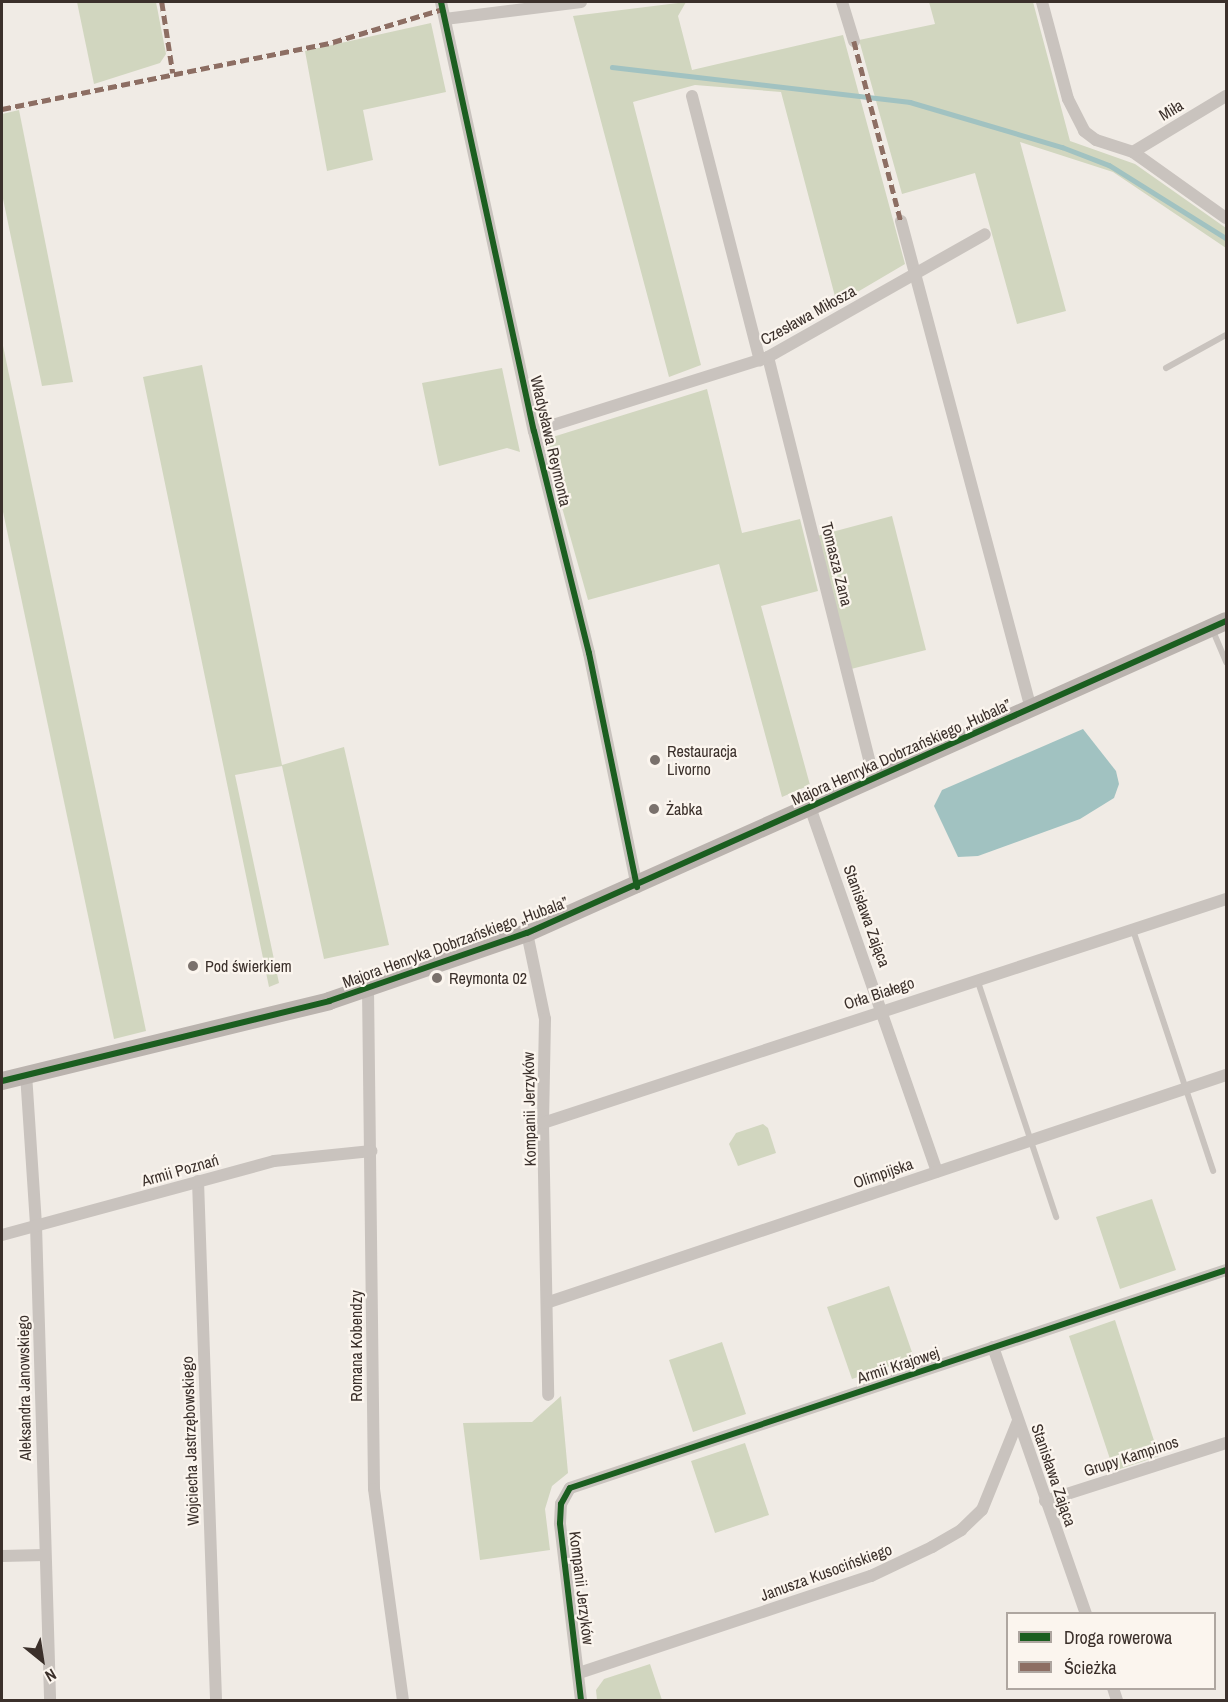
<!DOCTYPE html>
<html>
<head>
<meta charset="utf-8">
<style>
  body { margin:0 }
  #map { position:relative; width:1228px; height:1702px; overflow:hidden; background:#f0ebe5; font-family:"Archivo Narrow",sans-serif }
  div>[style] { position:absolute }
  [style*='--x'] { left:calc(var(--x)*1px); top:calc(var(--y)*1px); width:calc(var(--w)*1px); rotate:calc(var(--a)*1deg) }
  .green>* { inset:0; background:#d1d6bf }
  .water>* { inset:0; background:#a1c2c1 }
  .stream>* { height:4.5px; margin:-2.25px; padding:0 2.25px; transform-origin:2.25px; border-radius:2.25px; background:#a1c2c1 }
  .lane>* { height:6px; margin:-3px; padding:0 3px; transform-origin:3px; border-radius:3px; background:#c9c3be }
  .street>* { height:12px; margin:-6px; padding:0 6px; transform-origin:6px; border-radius:6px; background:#c9c3be }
  .secondary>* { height:18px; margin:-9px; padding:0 9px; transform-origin:9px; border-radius:9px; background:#bab3ae }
  .quiet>* { height:4.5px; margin-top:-2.25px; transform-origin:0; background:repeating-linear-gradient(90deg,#8d6e63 0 9px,transparent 0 13.5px) }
  .cycleway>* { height:6px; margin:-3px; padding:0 3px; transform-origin:3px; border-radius:3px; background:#1b5e20 }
  .dots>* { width:16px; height:16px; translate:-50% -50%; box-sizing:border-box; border:3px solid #fbf5ee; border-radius:50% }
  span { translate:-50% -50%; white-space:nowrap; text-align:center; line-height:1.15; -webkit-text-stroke:4.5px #fbf5ee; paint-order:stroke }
  .street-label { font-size:16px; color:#3b302b }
  .poi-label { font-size:16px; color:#3b302b }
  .left { translate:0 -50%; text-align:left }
  .frame { position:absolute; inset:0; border:3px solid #3b302b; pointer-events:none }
  .legend { position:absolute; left:1006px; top:1612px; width:210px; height:78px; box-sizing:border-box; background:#fbf5ee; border:2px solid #aea6a0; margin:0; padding:8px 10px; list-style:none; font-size:18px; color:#3b302b }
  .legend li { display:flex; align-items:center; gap:12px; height:30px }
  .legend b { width:30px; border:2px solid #aea6a0 }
  .north { position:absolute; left:12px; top:1630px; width:60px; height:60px; -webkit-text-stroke:4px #fbf5ee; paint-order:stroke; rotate:150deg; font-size:16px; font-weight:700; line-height:24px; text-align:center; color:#3b302b }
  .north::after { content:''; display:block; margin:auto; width:21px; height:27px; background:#3b302b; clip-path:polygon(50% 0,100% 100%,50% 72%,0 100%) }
</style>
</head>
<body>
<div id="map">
  <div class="green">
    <div style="clip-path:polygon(77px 2px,156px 2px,166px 54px,160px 63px,94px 84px)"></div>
    <div style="clip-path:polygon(686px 2px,678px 16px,692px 70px,843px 35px,905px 264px,837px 304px,781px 92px,695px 85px,633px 102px,701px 365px,669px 377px,573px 16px)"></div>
    <div style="clip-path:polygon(929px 2px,1033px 2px,1070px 141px,1135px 164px,1226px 228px,1226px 248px,1113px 172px,1020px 142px,1066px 311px,1017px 324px,975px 173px,902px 194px,859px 40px,935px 24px)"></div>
    <div style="clip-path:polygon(431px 23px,446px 92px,363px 110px,373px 160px,327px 171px,305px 51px)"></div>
    <div style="clip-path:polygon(19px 110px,73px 382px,42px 386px,2px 194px,2px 114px)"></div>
    <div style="clip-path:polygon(2px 341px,146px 1031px,114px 1039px,2px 507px)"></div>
    <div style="clip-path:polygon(202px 365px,282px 765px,344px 747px,389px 945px,324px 959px,282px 766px,235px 775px,279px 983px,269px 987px,143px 377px)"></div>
    <div style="clip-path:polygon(502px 368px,520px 452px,507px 448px,439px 466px,422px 383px)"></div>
    <div style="clip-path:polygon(707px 389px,742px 533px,800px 519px,818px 591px,761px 606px,810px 785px,782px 797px,719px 564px,588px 600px,543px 440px)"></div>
    <div style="clip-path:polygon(892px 516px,926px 650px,851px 669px,817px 536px)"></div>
    <div style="clip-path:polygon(763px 1124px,768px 1128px,776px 1153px,738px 1166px,729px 1144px,736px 1133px)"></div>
    <div style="clip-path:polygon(1152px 1199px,1176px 1270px,1120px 1289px,1096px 1217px)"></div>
    <div style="clip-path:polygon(889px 1286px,914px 1358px,852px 1379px,827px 1307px)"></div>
    <div style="clip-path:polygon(1115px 1320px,1159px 1456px,1114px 1471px,1069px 1336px)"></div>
    <div style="clip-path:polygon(722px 1342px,746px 1414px,693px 1432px,669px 1360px)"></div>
    <div style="clip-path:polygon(561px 1396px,568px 1473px,552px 1486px,545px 1509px,550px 1550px,480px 1560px,463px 1423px,532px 1422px)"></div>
    <div style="clip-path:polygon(745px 1443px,769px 1515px,715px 1533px,691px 1461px)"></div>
    <div style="clip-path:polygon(650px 1664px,662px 1700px,597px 1700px,596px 1690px,604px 1679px)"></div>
  </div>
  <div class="water">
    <div style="clip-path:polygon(1083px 729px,1116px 771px,1119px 784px,1114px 798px,1080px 819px,978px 856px,958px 857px,934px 806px,942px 790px)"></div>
  </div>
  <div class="stream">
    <div style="--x:612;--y:67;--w:300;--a:6.7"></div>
    <div style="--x:910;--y:102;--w:159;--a:16.5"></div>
    <div style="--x:1062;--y:147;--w:50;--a:21"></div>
    <div style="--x:1109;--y:165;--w:138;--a:32"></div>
  </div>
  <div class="lane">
    <div style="--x:1166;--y:368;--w:68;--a:-28.8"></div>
    <div style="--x:1213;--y:631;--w:34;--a:67"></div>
    <div style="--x:1133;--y:930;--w:254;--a:71.6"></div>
    <div style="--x:977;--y:979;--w:251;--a:71.6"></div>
  </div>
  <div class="street">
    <div style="--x:441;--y:2;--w:439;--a:77.8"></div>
    <div style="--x:534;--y:431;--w:229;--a:76.1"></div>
    <div style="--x:589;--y:653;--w:239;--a:78.4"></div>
    <div style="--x:842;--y:2;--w:41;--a:72.9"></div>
    <div style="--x:1042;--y:2;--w:100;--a:75"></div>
    <div style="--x:1068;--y:99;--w:36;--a:63"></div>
    <div style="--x:1084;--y:131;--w:15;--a:37"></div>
    <div style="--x:1096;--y:140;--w:39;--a:18"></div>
    <div style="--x:1133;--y:152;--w:114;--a:35.4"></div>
    <div style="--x:445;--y:19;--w:137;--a:-7.1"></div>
    <div style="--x:692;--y:96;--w:273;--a:75.6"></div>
    <div style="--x:1133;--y:152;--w:109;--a:-31.1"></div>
    <div style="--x:901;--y:221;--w:505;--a:75.08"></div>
    <div style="--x:768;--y:357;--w:434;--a:75.9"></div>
    <div style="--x:534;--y:431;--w:245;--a:-17.5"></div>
    <div style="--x:768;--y:357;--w:249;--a:-29.5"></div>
    <div style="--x:810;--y:807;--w:386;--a:70.8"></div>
    <div style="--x:527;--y:933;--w:88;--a:78.2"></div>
    <div style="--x:545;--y:1019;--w:104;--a:91.1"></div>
    <div style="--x:543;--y:1123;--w:272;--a:88.9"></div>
    <div style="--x:368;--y:989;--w:500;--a:89.31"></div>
    <div style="--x:374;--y:1489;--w:213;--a:82.2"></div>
    <div style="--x:26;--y:1074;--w:151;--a:86.2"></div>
    <div style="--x:36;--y:1225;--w:475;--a:88.3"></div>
    <div style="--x:543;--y:1123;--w:719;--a:-18.16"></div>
    <div style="--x:198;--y:1181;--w:519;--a:88.01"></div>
    <div style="--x:2;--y:1235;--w:282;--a:-15.2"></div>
    <div style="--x:274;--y:1161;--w:98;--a:-5.9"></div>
    <div style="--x:549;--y:1302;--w:714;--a:-18.54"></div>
    <div style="--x:993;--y:1347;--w:283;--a:70.8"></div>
    <div style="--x:1045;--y:1501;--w:190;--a:-17.8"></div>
    <div style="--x:2;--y:1556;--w:43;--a:-1.3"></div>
    <div style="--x:579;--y:1673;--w:308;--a:-18.4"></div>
    <div style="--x:871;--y:1576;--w:68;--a:-25.4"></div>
    <div style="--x:932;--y:1547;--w:34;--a:-30"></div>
    <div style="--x:961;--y:1530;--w:29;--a:-44"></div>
    <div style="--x:982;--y:1510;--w:96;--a:-68"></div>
    <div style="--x:1113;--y:1688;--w:13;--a:72"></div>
    <div style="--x:581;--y:1700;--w:178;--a:-96.8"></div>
    <div style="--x:560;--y:1523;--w:19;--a:-87"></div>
    <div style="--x:561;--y:1504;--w:18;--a:-61"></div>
    <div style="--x:570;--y:1488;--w:691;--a:-18.38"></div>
  </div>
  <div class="secondary">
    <div style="--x:2;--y:1081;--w:337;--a:-13.7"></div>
    <div style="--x:329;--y:1001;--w:209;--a:-19"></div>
    <div style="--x:527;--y:933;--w:765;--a:-24.05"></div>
  </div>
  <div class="quiet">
    <div style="--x:162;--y:2;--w:72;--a:81.2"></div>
    <div style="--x:854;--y:41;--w:186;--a:75.4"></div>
    <div style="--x:2;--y:109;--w:338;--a:-11.4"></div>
    <div style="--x:333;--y:42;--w:115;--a:-16.7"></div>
  </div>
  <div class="cycleway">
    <div style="--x:441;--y:2;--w:439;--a:77.8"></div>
    <div style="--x:534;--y:431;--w:229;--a:76.1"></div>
    <div style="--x:589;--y:653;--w:239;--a:78.4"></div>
    <div style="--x:2;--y:1081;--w:337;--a:-13.7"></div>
    <div style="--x:329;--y:1001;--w:209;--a:-19"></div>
    <div style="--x:527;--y:933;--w:765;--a:-24.05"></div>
    <div style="--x:581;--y:1700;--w:178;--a:-96.8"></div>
    <div style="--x:560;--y:1523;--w:19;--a:-87"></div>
    <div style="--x:561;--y:1504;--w:18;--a:-61"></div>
    <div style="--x:570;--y:1488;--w:691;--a:-18.38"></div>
  </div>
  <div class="dots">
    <div style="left:655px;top:760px;background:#7a716c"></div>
    <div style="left:654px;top:809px;background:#7a716c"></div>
    <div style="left:193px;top:966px;background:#7a716c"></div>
    <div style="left:437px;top:978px;background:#7a716c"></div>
  </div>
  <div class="street-label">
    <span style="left:1171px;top:110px;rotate:-31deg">Miła</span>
    <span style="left:808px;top:315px;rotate:-29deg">Czesława Miłosza</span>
    <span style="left:551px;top:441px;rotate:77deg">Władysława Reymonta</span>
    <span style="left:837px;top:564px;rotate:76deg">Tomasza Zana</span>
    <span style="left:901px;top:752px;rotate:-24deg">Majora Henryka Dobrzańskiego „Hubala”</span>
    <span style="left:867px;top:916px;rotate:70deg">Stanisława Zająca</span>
    <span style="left:455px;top:942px;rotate:-20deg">Majora Henryka Dobrzańskiego „Hubala”</span>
    <span style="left:879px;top:993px;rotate:-18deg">Orła Białego</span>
    <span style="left:529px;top:1109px;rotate:-91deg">Kompanii Jerzyków</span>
    <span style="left:180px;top:1170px;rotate:-16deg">Armii Poznań</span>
    <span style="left:883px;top:1173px;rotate:-19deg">Olimpijska</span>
    <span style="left:356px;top:1346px;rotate:-90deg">Romana Kobendzy</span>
    <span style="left:898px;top:1365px;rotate:-18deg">Armii Krajowej</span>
    <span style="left:24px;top:1388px;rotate:-91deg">Aleksandra Janowskiego</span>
    <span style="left:190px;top:1441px;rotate:-92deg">Wojciecha Jastrzębowskiego</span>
    <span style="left:1131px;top:1456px;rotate:-18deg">Grupy Kampinos</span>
    <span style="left:1054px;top:1475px;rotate:71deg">Stanisława Zająca</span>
    <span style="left:826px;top:1572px;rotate:-20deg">Janusza Kusocińskiego</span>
    <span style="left:582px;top:1588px;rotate:83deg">Kompanii Jerzyków</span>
  </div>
  <div class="poi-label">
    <span class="left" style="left:667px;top:760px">Restauracja<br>Livorno</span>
    <span class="left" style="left:666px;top:809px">Żabka</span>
    <span class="left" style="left:205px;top:966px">Pod świerkiem</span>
    <span class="left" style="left:449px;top:978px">Reymonta 02</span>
  </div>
  <div class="frame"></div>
  <ul class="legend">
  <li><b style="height:8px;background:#1b5e20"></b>Droga rowerowa</li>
  <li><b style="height:8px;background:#8d6e63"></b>Ścieżka</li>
  </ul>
  <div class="north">N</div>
</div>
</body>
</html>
